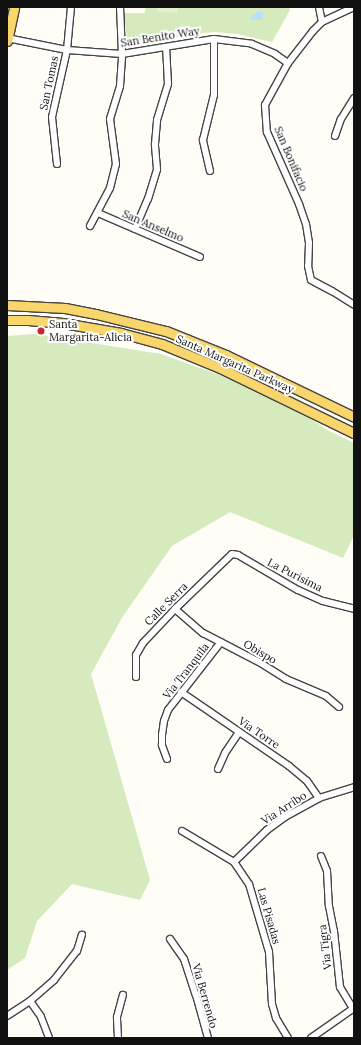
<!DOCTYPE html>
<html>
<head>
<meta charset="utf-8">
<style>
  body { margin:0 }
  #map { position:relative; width:361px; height:1045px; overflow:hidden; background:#fffdf5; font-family:Lora,serif }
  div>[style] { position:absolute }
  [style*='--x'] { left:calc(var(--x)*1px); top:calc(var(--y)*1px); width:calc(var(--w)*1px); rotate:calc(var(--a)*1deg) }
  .green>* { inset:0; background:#d5ebbd }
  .pitch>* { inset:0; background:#e6f2cf }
  .water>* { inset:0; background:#b9e0f7 }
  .roads { filter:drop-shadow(1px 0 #444) drop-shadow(-1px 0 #444) drop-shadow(0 1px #444) drop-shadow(0 -1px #444) }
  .minor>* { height:6px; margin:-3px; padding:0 3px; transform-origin:3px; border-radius:3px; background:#fff }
  .primary>* { height:9px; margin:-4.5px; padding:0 4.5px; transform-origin:4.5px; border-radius:4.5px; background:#f9d66b }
  .dots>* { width:11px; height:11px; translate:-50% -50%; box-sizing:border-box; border:2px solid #fff; border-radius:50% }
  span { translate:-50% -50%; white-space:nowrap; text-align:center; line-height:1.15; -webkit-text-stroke:4px #fff; paint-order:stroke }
  .street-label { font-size:11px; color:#111 }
  .poi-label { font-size:11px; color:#111 }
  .left { translate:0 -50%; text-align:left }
  .frame { position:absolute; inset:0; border:8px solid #111; pointer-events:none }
</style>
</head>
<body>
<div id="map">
  <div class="green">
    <div style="clip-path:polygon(146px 7px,289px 7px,290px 10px,272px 42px,237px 34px,215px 32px,192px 34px,153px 42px,130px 44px,126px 34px,124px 13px,145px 13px)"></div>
    <div style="clip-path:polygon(35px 334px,161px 354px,225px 377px,300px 412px,329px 431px,354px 443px,354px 535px,343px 558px,230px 512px,172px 546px,123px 616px,91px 674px,150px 880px,140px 900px,72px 884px,37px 921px,25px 958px,7px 970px,7px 336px)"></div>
  </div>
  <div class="pitch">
    <div style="clip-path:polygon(157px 7px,178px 7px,177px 13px,157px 11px)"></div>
  </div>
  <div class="water">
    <div style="clip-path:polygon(256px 12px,263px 12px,263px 17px,261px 20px,251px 20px,251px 16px,255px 14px)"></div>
  </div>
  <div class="roads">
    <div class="minor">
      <div style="--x:319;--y:7;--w:15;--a:79"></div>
      <div style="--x:354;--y:7;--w:35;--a:155"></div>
      <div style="--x:322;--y:22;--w:13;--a:135"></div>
      <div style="--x:313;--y:31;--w:41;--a:128"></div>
      <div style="--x:288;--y:63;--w:48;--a:118.7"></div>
      <div style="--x:265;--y:105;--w:27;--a:86"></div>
      <div style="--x:267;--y:132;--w:79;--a:66"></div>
      <div style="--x:299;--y:204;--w:21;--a:71"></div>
      <div style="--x:306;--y:224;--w:19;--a:81"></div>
      <div style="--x:309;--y:243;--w:23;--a:92"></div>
      <div style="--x:308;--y:266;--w:14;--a:78"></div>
      <div style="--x:311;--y:280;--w:24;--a:28"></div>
      <div style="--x:332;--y:291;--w:26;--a:32"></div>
      <div style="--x:7;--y:38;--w:61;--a:11.3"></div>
      <div style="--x:67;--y:50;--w:55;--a:4.2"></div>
      <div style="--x:122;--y:54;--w:93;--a:-9.3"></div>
      <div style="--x:214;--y:39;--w:38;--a:7"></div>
      <div style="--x:252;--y:44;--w:25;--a:23"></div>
      <div style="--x:275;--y:54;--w:16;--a:35"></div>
      <div style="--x:335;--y:136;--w:18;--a:-71"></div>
      <div style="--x:341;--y:119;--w:25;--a:-58"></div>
      <div style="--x:57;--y:164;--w:47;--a:-96.1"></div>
      <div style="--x:52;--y:117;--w:69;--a:-77.4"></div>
      <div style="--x:67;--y:50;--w:43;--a:-84.7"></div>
      <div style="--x:210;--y:171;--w:32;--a:-103"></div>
      <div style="--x:203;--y:140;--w:46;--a:-76.3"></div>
      <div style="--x:214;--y:95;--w:56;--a:-90"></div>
      <div style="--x:98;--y:213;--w:111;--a:23.3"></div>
      <div style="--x:90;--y:226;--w:43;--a:-62.2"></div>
      <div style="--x:110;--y:188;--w:25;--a:-76"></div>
      <div style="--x:116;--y:164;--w:45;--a:-97.6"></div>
      <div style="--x:110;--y:119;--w:34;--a:-73"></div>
      <div style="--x:120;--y:86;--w:32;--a:-86"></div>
      <div style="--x:122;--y:54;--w:47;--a:-92.4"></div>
      <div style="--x:135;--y:229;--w:33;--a:-67"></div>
      <div style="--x:148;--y:199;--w:31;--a:-73"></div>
      <div style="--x:157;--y:169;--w:25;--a:-95"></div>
      <div style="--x:155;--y:144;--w:24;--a:-85"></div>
      <div style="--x:157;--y:120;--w:38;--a:-73"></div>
      <div style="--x:168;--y:84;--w:37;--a:-93"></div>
      <div style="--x:175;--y:609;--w:37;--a:41"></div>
      <div style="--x:203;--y:633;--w:63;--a:27.4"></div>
      <div style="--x:259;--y:662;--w:32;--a:32"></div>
      <div style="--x:286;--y:679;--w:43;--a:23"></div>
      <div style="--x:326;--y:696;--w:17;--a:40"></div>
      <div style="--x:136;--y:677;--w:22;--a:-90"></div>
      <div style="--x:136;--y:655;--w:14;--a:-60"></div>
      <div style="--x:143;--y:643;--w:47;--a:-46.7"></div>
      <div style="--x:175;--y:609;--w:79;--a:-44"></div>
      <div style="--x:232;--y:554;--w:6;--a:9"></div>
      <div style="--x:238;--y:555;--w:69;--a:30.3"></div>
      <div style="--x:298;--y:590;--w:27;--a:24"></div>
      <div style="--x:323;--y:601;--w:32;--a:14"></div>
      <div style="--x:181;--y:692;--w:131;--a:34.4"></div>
      <div style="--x:289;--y:766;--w:23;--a:40"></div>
      <div style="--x:307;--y:781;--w:21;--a:55"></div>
      <div style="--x:167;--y:759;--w:15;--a:-110"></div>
      <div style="--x:162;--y:745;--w:10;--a:-90"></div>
      <div style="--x:162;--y:735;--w:14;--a:-82"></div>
      <div style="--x:164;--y:721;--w:12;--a:-70"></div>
      <div style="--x:168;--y:710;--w:86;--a:-52.1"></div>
      <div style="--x:218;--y:769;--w:17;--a:-66"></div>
      <div style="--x:225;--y:753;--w:25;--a:-56"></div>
      <div style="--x:182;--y:831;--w:61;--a:30.8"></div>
      <div style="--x:234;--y:862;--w:27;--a:56"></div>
      <div style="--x:249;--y:884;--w:71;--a:73.6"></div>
      <div style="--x:269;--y:952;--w:52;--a:86.7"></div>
      <div style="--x:272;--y:1004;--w:15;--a:74"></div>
      <div style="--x:276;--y:1018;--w:23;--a:59"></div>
      <div style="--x:321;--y:856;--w:16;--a:68"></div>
      <div style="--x:327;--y:871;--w:35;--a:87"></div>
      <div style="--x:329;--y:906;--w:25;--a:79"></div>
      <div style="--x:334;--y:931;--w:56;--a:83.9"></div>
      <div style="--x:340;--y:987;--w:26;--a:59"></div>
      <div style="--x:234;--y:862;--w:46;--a:-44.1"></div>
      <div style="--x:267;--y:830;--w:22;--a:-36"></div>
      <div style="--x:285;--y:817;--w:39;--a:-29"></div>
      <div style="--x:319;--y:798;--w:37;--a:-17"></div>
      <div style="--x:170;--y:939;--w:24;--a:55"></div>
      <div style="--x:184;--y:959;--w:38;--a:72"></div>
      <div style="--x:196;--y:995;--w:45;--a:74.4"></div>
      <div style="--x:30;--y:1001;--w:19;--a:55"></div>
      <div style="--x:41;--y:1017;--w:22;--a:69"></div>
      <div style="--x:7;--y:1016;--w:27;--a:-33"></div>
      <div style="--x:30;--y:1001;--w:32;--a:-41"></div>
      <div style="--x:54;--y:980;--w:37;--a:-52"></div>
      <div style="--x:77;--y:951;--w:17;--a:-73"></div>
      <div style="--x:118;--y:1038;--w:21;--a:-93"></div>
      <div style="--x:117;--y:1017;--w:23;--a:-75"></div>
      <div style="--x:311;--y:1038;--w:52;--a:-34.9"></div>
    </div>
    <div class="primary">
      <div style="--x:7;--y:41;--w:35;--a:-78"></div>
      <div style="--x:7;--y:305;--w:58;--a:3"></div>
      <div style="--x:65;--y:308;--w:32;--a:11"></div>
      <div style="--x:96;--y:314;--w:72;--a:13.7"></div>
      <div style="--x:166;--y:331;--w:65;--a:21.8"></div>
      <div style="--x:226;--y:355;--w:142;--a:25.8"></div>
      <div style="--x:7;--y:320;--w:21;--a:0"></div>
      <div style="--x:28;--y:320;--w:35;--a:5"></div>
      <div style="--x:63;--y:323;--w:59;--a:9.8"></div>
      <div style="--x:121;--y:333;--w:42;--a:15"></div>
      <div style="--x:162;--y:344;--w:63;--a:22.5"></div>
      <div style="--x:220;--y:368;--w:149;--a:25.9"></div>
    </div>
  </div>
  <div class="dots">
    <div style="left:41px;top:331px;background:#c4262e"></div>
  </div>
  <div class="street-label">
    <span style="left:160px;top:37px;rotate:-9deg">San Benito Way</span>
    <span style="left:49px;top:83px;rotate:-78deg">San Tomas</span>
    <span style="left:291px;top:159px;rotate:67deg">San Bonifacio</span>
    <span style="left:153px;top:226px;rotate:23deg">San Anselmo</span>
    <span style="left:235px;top:364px;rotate:24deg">Santa Margarita Parkway</span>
    <span style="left:295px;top:575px;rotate:27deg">La Purisima</span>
    <span style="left:166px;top:604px;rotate:-45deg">Calle Serra</span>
    <span style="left:260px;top:652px;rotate:30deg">Obispo</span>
    <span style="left:186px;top:671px;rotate:-52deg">Via Tranquila</span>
    <span style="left:259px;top:733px;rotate:34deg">Via Torre</span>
    <span style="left:284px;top:808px;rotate:-33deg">Via Arribo</span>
    <span style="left:269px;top:916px;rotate:74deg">Las Pisadas</span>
    <span style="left:325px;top:947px;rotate:-97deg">Via Tigra</span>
    <span style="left:205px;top:996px;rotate:74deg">Via Berrendo</span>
  </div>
  <div class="poi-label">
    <span class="left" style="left:49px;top:331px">Santa<br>Margarita-Alicia</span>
  </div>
  <div class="frame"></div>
</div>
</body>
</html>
